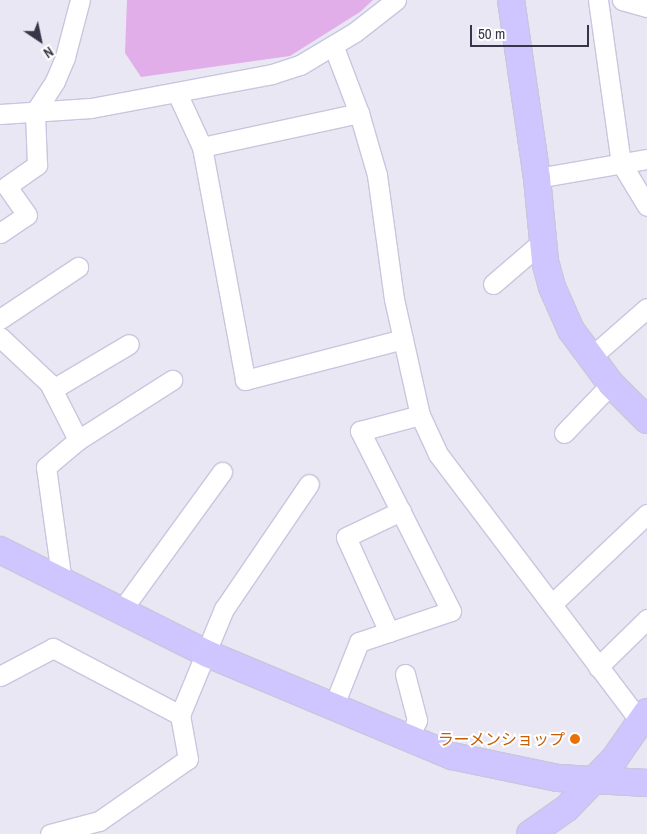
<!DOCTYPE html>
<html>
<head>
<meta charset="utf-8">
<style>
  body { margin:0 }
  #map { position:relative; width:647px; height:834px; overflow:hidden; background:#e9e7f4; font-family:"Archivo Narrow","Noto Sans JP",sans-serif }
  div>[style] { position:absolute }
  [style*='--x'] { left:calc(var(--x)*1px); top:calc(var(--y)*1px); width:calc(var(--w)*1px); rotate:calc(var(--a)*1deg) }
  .green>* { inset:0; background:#e2aeea }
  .roads { filter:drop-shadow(1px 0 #c8c6de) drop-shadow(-1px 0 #c8c6de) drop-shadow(0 1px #c8c6de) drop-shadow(0 -1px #c8c6de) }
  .street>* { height:19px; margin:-9.5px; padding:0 9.5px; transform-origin:9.5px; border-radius:9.5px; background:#fff }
  .secondary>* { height:26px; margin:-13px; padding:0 13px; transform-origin:13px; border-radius:13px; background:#d0c6ff }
  .dots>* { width:14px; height:14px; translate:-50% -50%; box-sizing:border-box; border:2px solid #fff; border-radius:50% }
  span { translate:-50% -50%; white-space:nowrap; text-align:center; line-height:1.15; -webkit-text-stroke:4px #fff; paint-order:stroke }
  .food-label { font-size:16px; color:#c56008 }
  .right { translate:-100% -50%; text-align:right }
  .north { position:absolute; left:15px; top:15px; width:50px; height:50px; -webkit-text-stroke:4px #fff; paint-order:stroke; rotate:146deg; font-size:14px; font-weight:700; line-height:20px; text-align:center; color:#363648 }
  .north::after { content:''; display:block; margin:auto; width:18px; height:22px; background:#363648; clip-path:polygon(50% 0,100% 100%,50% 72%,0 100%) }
  .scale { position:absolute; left:470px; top:25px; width:119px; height:22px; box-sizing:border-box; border:2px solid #363648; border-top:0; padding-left:6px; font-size:15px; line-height:18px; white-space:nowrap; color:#363648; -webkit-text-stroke:4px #fff; paint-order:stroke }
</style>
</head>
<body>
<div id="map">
  <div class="green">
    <div style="clip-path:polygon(127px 0,373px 0,360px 12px,290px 56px,141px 77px,125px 53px)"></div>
  </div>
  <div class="roads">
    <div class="street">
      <div style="--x:598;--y:0;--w:165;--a:82"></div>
      <div style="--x:621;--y:163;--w:50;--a:58.8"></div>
      <div style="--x:622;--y:0;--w:26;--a:16"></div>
      <div style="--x:333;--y:45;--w:73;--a:69.1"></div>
      <div style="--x:359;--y:113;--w:65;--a:73.8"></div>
      <div style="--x:377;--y:175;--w:125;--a:82.2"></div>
      <div style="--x:394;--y:299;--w:119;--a:77.4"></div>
      <div style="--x:420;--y:415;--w:43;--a:65.2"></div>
      <div style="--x:438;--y:454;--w:338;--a:52.9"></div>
      <div style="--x:177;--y:93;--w:60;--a:65.2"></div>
      <div style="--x:202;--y:147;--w:237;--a:79.5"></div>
      <div style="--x:245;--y:380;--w:163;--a:-14.5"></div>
      <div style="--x:0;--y:114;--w:91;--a:-3.8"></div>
      <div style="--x:91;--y:108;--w:184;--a:-10.6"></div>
      <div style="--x:272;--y:74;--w:29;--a:-18"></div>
      <div style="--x:300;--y:65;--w:64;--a:-31"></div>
      <div style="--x:355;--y:32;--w:52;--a:-38"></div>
      <div style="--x:202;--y:147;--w:161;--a:-12.2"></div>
      <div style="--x:537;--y:178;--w:112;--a:-9.8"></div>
      <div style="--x:0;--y:233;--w:32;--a:-34"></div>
      <div style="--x:27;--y:215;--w:35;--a:-125"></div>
      <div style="--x:7;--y:186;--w:37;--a:-35"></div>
      <div style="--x:37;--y:165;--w:53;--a:-92.2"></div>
      <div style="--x:35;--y:112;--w:37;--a:-57"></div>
      <div style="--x:55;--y:81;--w:26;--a:-67"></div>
      <div style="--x:65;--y:57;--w:59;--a:-75.3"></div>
      <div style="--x:493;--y:284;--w:66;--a:-40.7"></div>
      <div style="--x:0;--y:319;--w:94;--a:-33.7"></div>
      <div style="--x:0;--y:337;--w:67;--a:43.2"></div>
      <div style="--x:49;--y:383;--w:64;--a:63"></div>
      <div style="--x:78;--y:440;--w:42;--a:139.8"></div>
      <div style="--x:46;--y:467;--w:116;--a:82.1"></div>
      <div style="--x:591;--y:357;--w:74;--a:-41.2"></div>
      <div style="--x:53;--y:389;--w:88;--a:-30.6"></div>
      <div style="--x:564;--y:433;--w:68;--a:-46.2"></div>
      <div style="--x:78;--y:440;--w:112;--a:-32.6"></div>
      <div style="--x:552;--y:604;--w:131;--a:-43.5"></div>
      <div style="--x:121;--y:611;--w:172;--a:-54"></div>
      <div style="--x:389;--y:632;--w:104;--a:-114.4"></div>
      <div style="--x:346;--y:537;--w:61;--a:-25.3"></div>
      <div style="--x:598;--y:667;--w:69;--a:-44.4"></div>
      <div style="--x:405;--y:674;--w:48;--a:75.4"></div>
      <div style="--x:417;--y:720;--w:20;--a:114"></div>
      <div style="--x:0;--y:676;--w:60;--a:-27.8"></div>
      <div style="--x:53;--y:648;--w:144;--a:27.8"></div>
      <div style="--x:334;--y:705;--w:68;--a:-68.4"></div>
      <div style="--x:359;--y:642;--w:97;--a:-18.6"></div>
      <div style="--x:451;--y:611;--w:202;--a:-116.8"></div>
      <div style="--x:360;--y:431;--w:62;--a:-14.9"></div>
      <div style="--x:50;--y:834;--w:51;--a:-14.9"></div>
      <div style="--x:99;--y:821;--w:108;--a:-34.9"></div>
      <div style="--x:188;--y:759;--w:45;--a:-100.3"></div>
      <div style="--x:180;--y:715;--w:115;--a:-67.5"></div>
      <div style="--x:224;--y:609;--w:151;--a:-55.8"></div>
    </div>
    <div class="secondary">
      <div style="--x:511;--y:0;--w:180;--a:81.7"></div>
      <div style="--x:537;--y:178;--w:83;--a:84.5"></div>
      <div style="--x:545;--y:261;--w:27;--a:75"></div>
      <div style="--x:552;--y:287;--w:47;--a:66.2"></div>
      <div style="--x:571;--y:330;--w:67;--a:53.5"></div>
      <div style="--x:611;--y:384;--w:51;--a:45"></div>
      <div style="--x:0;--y:550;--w:233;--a:26.6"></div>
      <div style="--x:208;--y:654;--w:264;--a:22.7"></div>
      <div style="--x:452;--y:756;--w:108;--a:11.7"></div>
      <div style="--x:558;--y:778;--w:89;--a:3.2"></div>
      <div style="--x:530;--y:834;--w:45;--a:-35.1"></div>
      <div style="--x:567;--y:808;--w:69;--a:-46.2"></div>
      <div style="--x:615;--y:758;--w:56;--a:-55.2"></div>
    </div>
  </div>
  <div class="dots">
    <div style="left:575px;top:739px;background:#e8710a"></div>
  </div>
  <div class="food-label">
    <span class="right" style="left:565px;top:739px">ラーメンショップ</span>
  </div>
  <div class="north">N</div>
  <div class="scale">50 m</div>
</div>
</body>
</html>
